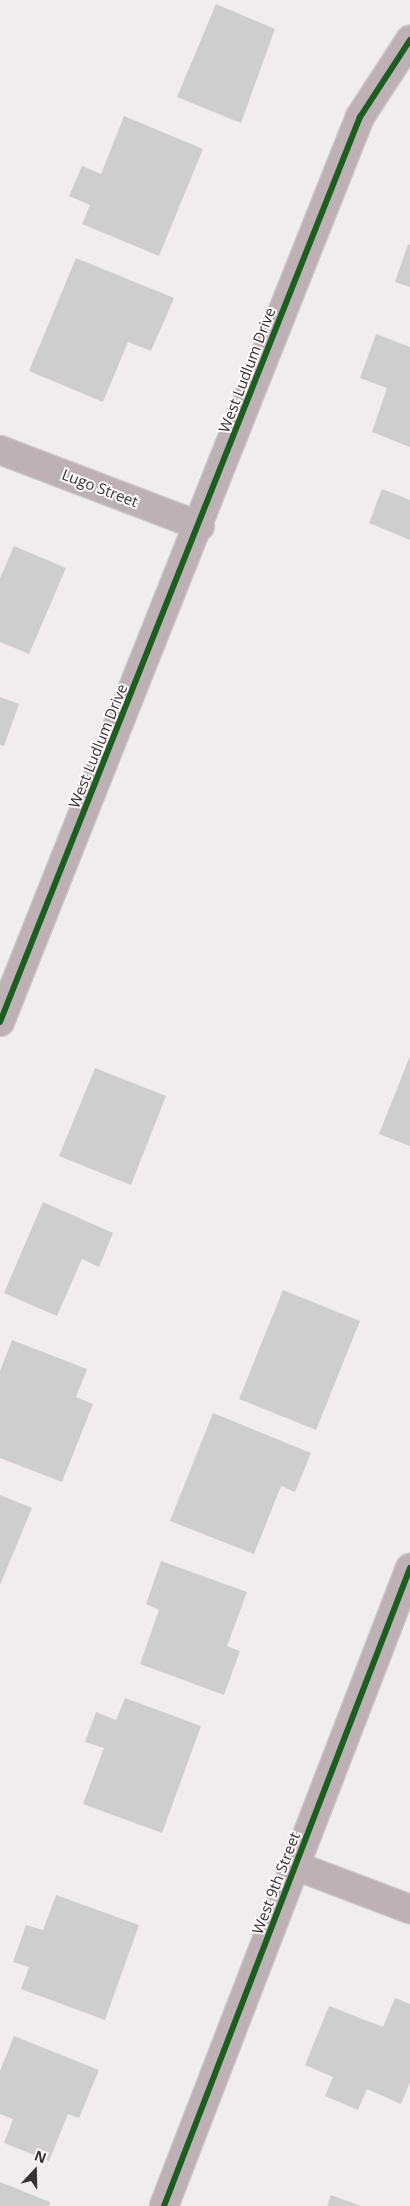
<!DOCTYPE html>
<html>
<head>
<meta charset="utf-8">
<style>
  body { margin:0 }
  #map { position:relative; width:410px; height:2206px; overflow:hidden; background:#f1edef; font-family:"Open Sans",sans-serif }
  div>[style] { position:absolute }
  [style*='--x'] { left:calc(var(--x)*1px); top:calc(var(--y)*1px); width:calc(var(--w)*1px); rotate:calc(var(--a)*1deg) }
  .building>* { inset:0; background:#cfcecf }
  .roads { filter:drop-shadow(1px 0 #cac8c9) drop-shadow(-1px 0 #cac8c9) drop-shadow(0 1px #cac8c9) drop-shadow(0 -1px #cac8c9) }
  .street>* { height:28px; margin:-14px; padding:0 14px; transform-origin:14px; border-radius:14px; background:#bdb1b6 }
  .cycleway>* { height:6px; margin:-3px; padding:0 3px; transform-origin:3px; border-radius:3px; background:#1b5e20 }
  span { translate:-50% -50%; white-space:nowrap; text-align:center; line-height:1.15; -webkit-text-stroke:4px #fff9fb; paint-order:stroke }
  .street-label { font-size:15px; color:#343233 }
  .north { position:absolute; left:10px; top:2146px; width:50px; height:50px; -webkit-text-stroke:4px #fff9fb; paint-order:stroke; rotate:21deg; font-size:14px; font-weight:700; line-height:20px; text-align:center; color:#343233 }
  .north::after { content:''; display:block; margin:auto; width:18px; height:22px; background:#343233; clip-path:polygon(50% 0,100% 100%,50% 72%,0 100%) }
</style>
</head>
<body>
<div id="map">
  <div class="building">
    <div style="clip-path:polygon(216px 4px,275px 29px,241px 123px,177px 97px)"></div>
    <div style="clip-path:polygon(124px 116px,203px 149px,159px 256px,82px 224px,90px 205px,69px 196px,82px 166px,101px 174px)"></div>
    <div style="clip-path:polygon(408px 244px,410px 245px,410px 287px,395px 282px)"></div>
    <div style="clip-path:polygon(76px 258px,174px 298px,151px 351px,128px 342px,103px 402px,29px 371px)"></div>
    <div style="clip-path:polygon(376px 334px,410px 347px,410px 447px,372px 432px,387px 388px,360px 378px)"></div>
    <div style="clip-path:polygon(382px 489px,410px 500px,410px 540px,369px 523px)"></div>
    <div style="clip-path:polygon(14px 546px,66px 568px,29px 654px,0 642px,0 578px)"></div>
    <div style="clip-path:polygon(0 697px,19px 704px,4px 746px,0 745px)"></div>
    <div style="clip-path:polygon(410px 1056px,410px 1146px,379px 1134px)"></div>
    <div style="clip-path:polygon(95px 1068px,166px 1096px,131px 1185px,59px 1156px)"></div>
    <div style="clip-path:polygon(43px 1202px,113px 1233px,99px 1267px,82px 1259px,57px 1316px,4px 1293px)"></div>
    <div style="clip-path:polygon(283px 1290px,360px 1321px,316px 1430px,239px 1399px)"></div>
    <div style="clip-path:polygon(12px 1340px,87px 1369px,76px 1397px,93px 1404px,62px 1482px,0 1458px,0 1371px)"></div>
    <div style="clip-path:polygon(213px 1413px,311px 1453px,295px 1492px,281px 1486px,254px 1554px,170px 1521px)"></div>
    <div style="clip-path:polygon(0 1495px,32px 1508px,0 1585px)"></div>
    <div style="clip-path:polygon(161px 1561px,247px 1592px,227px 1646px,240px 1651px,224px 1695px,140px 1664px,159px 1610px,146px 1604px)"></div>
    <div style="clip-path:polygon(125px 1698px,201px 1726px,162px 1833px,83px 1804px,104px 1748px,85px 1742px,96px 1712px,116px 1720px)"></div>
    <div style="clip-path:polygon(56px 1895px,139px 1925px,105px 2020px,21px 1989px,29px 1967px,13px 1962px,26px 1925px,43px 1930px)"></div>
    <div style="clip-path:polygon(395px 1998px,410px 2004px,410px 2082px,401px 2104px,367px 2089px,358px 2110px,325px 2096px,333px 2077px,305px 2065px,329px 2006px,383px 2027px)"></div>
    <div style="clip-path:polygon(14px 2036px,99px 2070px,79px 2118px,68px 2114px,49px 2161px,4px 2143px,13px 2119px,0 2114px,0 2071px)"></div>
    <div style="clip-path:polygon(0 2182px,50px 2202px,49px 2206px,0 2206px)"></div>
    <div style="clip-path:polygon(331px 2195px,361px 2206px,327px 2206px)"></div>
  </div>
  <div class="roads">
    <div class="street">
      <div style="--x:0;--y:450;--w:214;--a:20.8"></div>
      <div style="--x:0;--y:1022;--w:974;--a:-68.31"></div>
      <div style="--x:360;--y:117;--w:92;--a:-57"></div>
      <div style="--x:296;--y:1866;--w:122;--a:20.7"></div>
      <div style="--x:164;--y:2206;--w:684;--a:-68.91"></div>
    </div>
  </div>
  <div class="cycleway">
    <div style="--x:0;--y:1022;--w:974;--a:-68.31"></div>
    <div style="--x:360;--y:117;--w:92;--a:-57"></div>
    <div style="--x:164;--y:2206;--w:684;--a:-68.91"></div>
  </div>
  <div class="street-label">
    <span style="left:247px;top:370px;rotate:-69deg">West Ludlum Drive</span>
    <span style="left:100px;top:488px;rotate:21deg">Lugo Street</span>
    <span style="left:98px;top:746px;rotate:-68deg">West Ludlum Drive</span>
    <span style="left:276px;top:1883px;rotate:-69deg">West 9th Street</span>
  </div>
  <div class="north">N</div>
</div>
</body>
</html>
